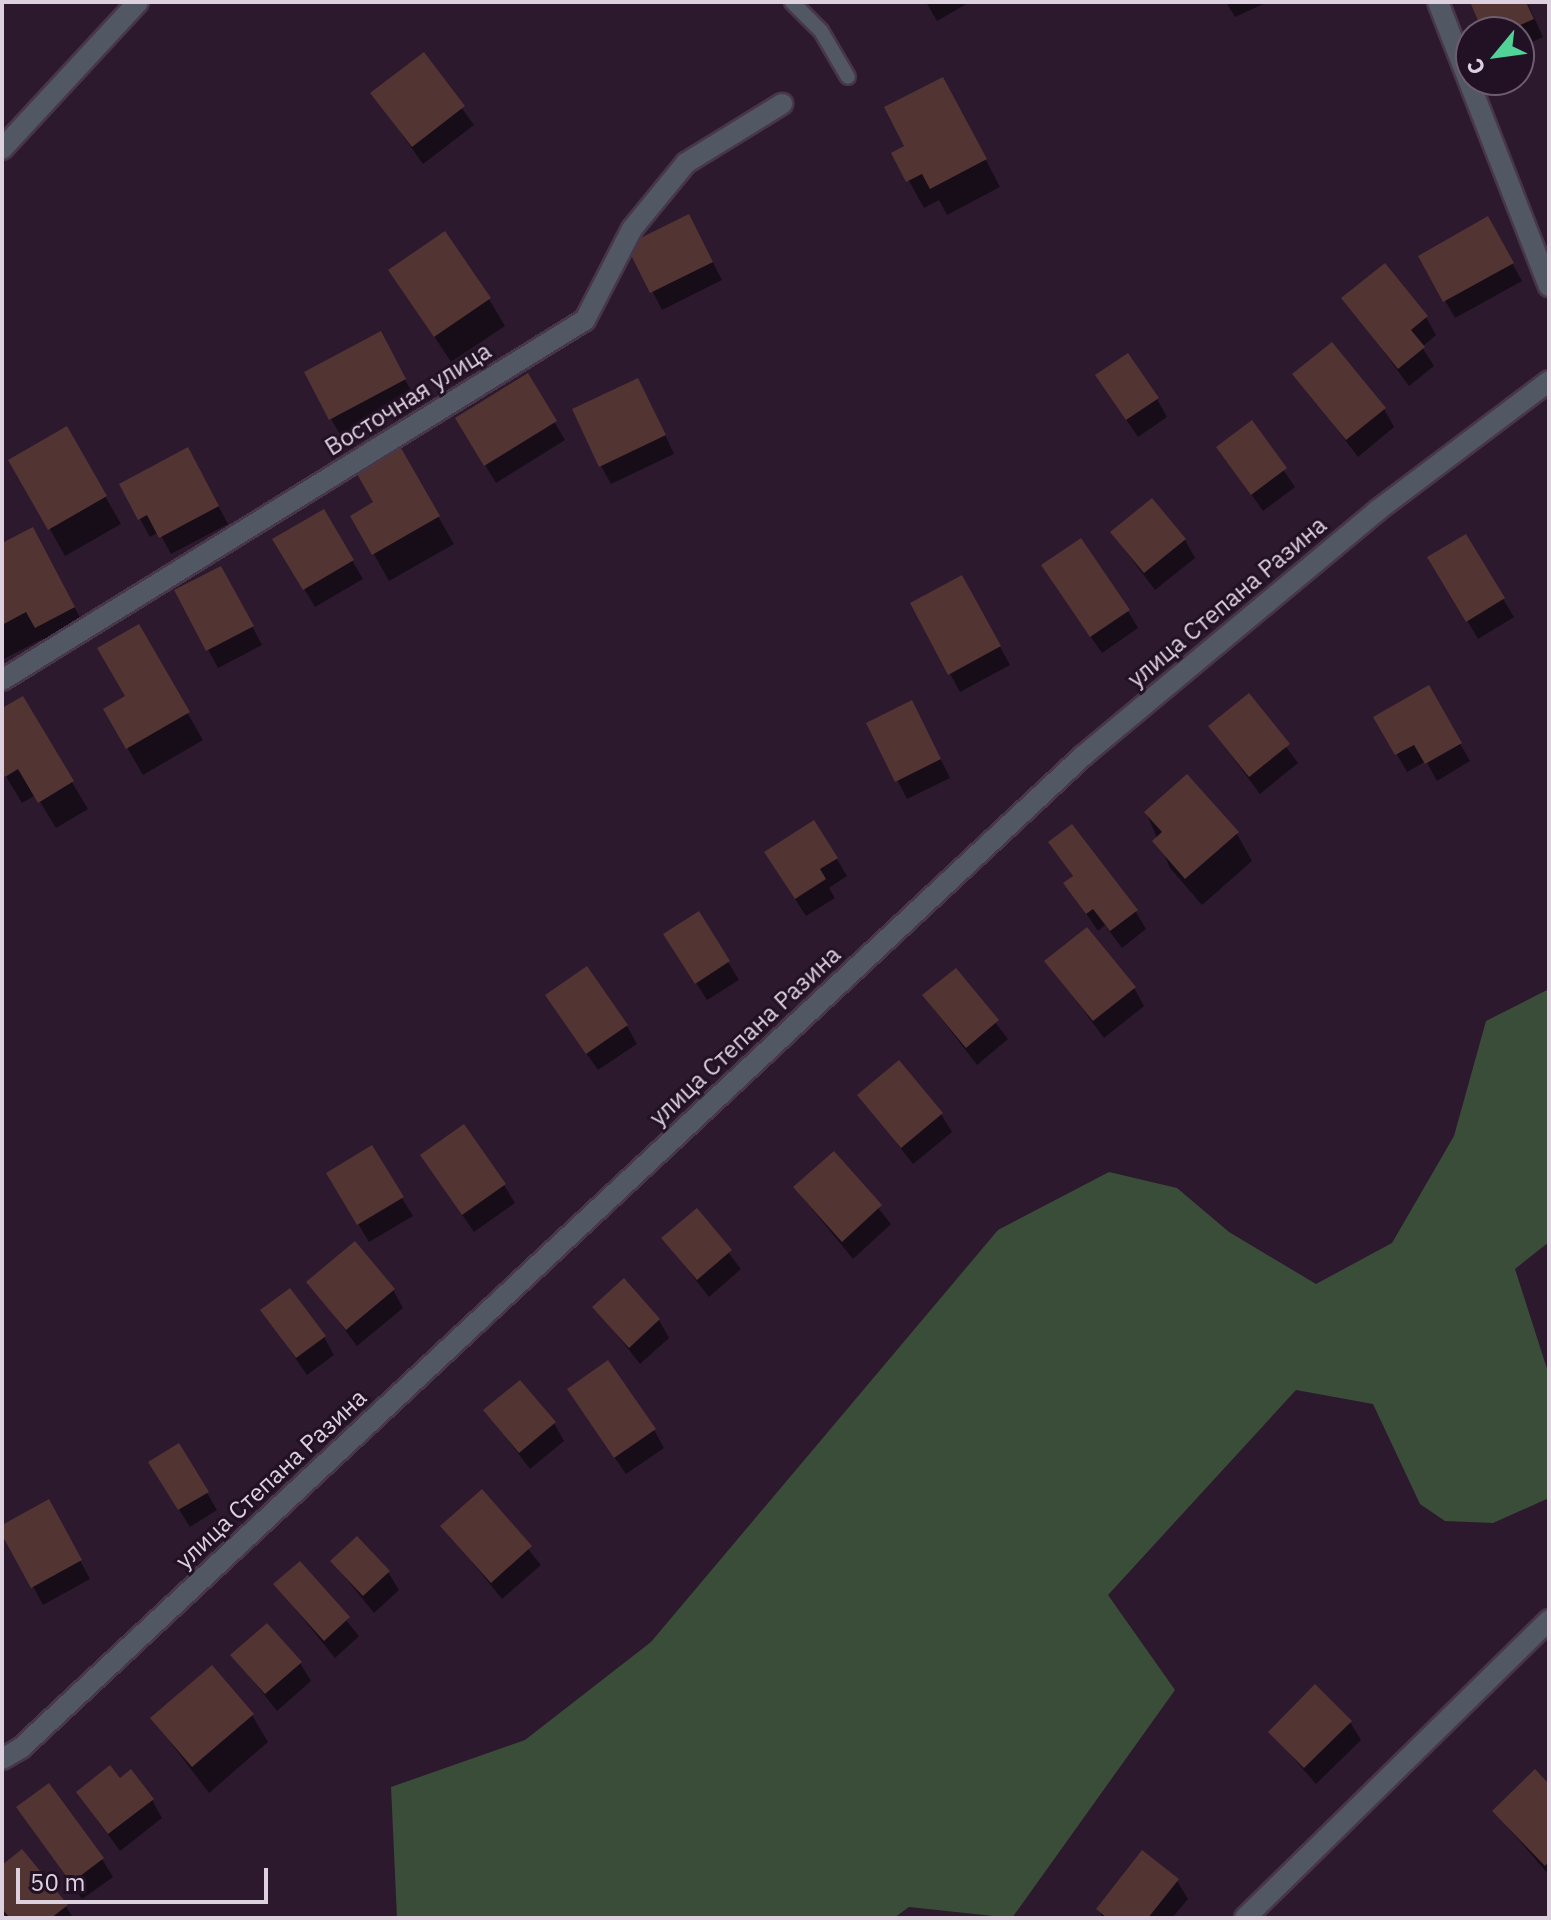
<!DOCTYPE html>
<html>
<head>
<meta charset="utf-8">
<style>
  body { margin:0 }
  #map { position:relative; width:1551px; height:1920px; overflow:hidden; background:#2c192e; font-family:"IBM Plex Sans",sans-serif }
  div>[style] { position:absolute }
  [style*='--x'] { left:calc(var(--x)*1px); top:calc(var(--y)*1px); width:calc(var(--w)*1px); rotate:calc(var(--a)*1deg) }
  .forest>* { inset:0; background:#3a4d38 }
  .shadow>* { inset:0; background:#0007 }
  .building>* { inset:0; background:#523433 }
  .roads { filter:drop-shadow(2px 0 #48364a) drop-shadow(-2px 0 #48364a) drop-shadow(0 2px #48364a) drop-shadow(0 -2px #48364a) }
  .lane>* { height:14px; margin:-7px; padding:0 7px; transform-origin:7px; border-radius:7px; background:#525764 }
  .street>* { height:20px; margin:-10px; padding:0 10px; transform-origin:10px; border-radius:10px; background:#525764 }
  span { translate:-50% -50%; white-space:nowrap; text-align:center; line-height:1.15; -webkit-text-stroke:6px #221024; paint-order:stroke }
  .street-label { font-size:24px; color:#ddd1df }
  .frame { position:absolute; inset:0; border:4px solid #ddd1df; pointer-events:none }
  .north { position:absolute; left:1455px; top:16px; width:80px; height:80px; box-sizing:border-box; background:#221024; border:2px solid #6d5d6f; border-radius:50%; rotate:241deg; font-size:22px; font-weight:700; line-height:32px; text-align:center; color:#ddd1df }
  .north::after { content:''; display:block; margin:auto; width:28px; height:36px; background:#51d398; clip-path:polygon(50% 0,100% 100%,50% 72%,0 100%) }
  .scale { position:absolute; left:16px; top:1868px; width:252px; height:36px; box-sizing:border-box; border:4px solid #ddd1df; border-top:0; padding-left:10px; font-size:24px; line-height:28px; white-space:nowrap; color:#ddd1df; -webkit-text-stroke:6px #221024; paint-order:stroke }
</style>
</head>
<body>
<div id="map">
  <div class="forest">
    <div style="clip-path:polygon(1549px 989px,1549px 1242px,1515px 1269px,1549px 1375px,1549px 1498px,1493px 1523px,1445px 1521px,1420px 1504px,1373px 1404px,1296px 1390px,1108px 1595px,1175px 1690px,1012px 1918px,909px 1907px,894px 1918px,397px 1918px,391px 1787px,525px 1740px,651px 1642px,998px 1230px,1109px 1172px,1177px 1188px,1229px 1232px,1316px 1284px,1392px 1243px,1454px 1136px,1486px 1021px)"></div>
  </div>
  <div class="shadow">
    <div style="clip-path:polygon(970px 2px,937px 21px,926px 2px)"></div>
    <div style="clip-path:polygon(1226px 2px,1268px 2px,1235px 17px)"></div>
    <div style="clip-path:polygon(1472px 2px,1527px 2px,1543px 37px,1519px 48px,1519px 32px,1485px 32px)"></div>
    <div style="clip-path:polygon(423px 55px,474px 125px,423px 164px,373px 94px)"></div>
    <div style="clip-path:polygon(958px 106px,1000px 187px,947px 215px,939px 200px,924px 208px,894px 154px)"></div>
    <div style="clip-path:polygon(1488px 219px,1522px 281px,1455px 318px,1420px 256px)"></div>
    <div style="clip-path:polygon(698px 234px,722px 280px,662px 310px,629px 246px)"></div>
    <div style="clip-path:polygon(391px 271px,489px 299px,505px 326px,451px 362px)"></div>
    <div style="clip-path:polygon(1344px 298px,1426px 317px,1436px 335px,1422px 347px,1434px 366px,1409px 386px)"></div>
    <div style="clip-path:polygon(390px 352px,415px 398px,341px 436px,331px 419px)"></div>
    <div style="clip-path:polygon(1295px 374px,1384px 409px,1394px 427px,1358px 457px)"></div>
    <div style="clip-path:polygon(527px 376px,565px 440px,496px 483px,457px 418px)"></div>
    <div style="clip-path:polygon(1108px 393px,1157px 399px,1167px 417px,1138px 437px)"></div>
    <div style="clip-path:polygon(648px 398px,674px 454px,611px 484px,601px 466px)"></div>
    <div style="clip-path:polygon(1251px 423px,1295px 487px,1263px 511px,1218px 447px)"></div>
    <div style="clip-path:polygon(66px 428px,121px 524px,65px 556px,11px 460px)"></div>
    <div style="clip-path:polygon(400px 451px,454px 544px,389px 581px,353px 517px,376px 503px)"></div>
    <div style="clip-path:polygon(198px 468px,228px 524px,171px 554px,159px 532px,150px 537px,140px 519px)"></div>
    <div style="clip-path:polygon(323px 511px,363px 579px,315px 607px,275px 540px)"></div>
    <div style="clip-path:polygon(1112px 533px,1185px 540px,1195px 558px,1155px 590px)"></div>
    <div style="clip-path:polygon(1465px 536px,1514px 617px,1478px 639px,1430px 558px)"></div>
    <div style="clip-path:polygon(2px 546px,48px 556px,89px 635px,53px 654px,42px 639px,2px 660px)"></div>
    <div style="clip-path:polygon(962px 577px,1010px 665px,960px 692px,912px 604px)"></div>
    <div style="clip-path:polygon(1054px 584px,1128px 611px,1138px 628px,1102px 653px)"></div>
    <div style="clip-path:polygon(231px 586px,262px 645px,218px 668px,177px 591px)"></div>
    <div style="clip-path:polygon(138px 627px,203px 740px,143px 775px,105px 710px,128px 697px)"></div>
    <div style="clip-path:polygon(1428px 688px,1470px 761px,1437px 781px,1426px 761px,1407px 772px,1376px 718px)"></div>
    <div style="clip-path:polygon(1248px 696px,1298px 763px,1260px 794px,1210px 727px)"></div>
    <div style="clip-path:polygon(22px 699px,88px 809px,56px 828px,36px 795px,22px 803px,2px 770px,2px 711px)"></div>
    <div style="clip-path:polygon(921px 720px,950px 778px,907px 799px,869px 724px)"></div>
    <div style="clip-path:polygon(1146px 812px,1237px 834px,1252px 861px,1202px 905px,1170px 868px)"></div>
    <div style="clip-path:polygon(1050px 843px,1136px 912px,1146px 929px,1122px 948px,1105px 925px,1098px 931px,1066px 884px,1074px 878px)"></div>
    <div style="clip-path:polygon(837px 859px,847px 876px,829px 888px,835px 898px,806px 916px,777px 871px)"></div>
    <div style="clip-path:polygon(676px 952px,728px 962px,739px 980px,707px 1000px)"></div>
    <div style="clip-path:polygon(1047px 961px,1134px 988px,1144px 1006px,1104px 1038px)"></div>
    <div style="clip-path:polygon(955px 970px,1008px 1039px,977px 1065px,924px 996px)"></div>
    <div style="clip-path:polygon(558px 1013px,627px 1026px,637px 1044px,598px 1070px)"></div>
    <div style="clip-path:polygon(860px 1096px,941px 1114px,952px 1132px,913px 1164px)"></div>
    <div style="clip-path:polygon(371px 1148px,413px 1216px,369px 1242px,328px 1174px)"></div>
    <div style="clip-path:polygon(834px 1154px,891px 1224px,853px 1259px,795px 1188px)"></div>
    <div style="clip-path:polygon(422px 1156px,504px 1185px,515px 1203px,474px 1232px)"></div>
    <div style="clip-path:polygon(696px 1211px,741px 1269px,709px 1297px,664px 1239px)"></div>
    <div style="clip-path:polygon(309px 1282px,393px 1290px,403px 1308px,357px 1346px)"></div>
    <div style="clip-path:polygon(595px 1307px,659px 1320px,669px 1338px,640px 1364px)"></div>
    <div style="clip-path:polygon(262px 1310px,324px 1337px,334px 1355px,307px 1375px)"></div>
    <div style="clip-path:polygon(580px 1407px,654px 1430px,664px 1448px,626px 1474px)"></div>
    <div style="clip-path:polygon(486px 1411px,554px 1423px,564px 1441px,530px 1469px)"></div>
    <div style="clip-path:polygon(161px 1481px,207px 1493px,217px 1510px,190px 1527px)"></div>
    <div style="clip-path:polygon(482px 1492px,541px 1565px,502px 1599px,443px 1526px)"></div>
    <div style="clip-path:polygon(48px 1502px,90px 1579px,43px 1605px,2px 1527px)"></div>
    <div style="clip-path:polygon(332px 1561px,388px 1572px,399px 1590px,374px 1613px)"></div>
    <div style="clip-path:polygon(300px 1564px,359px 1636px,335px 1658px,276px 1585px)"></div>
    <div style="clip-path:polygon(233px 1655px,300px 1663px,311px 1681px,277px 1711px)"></div>
    <div style="clip-path:polygon(252px 1715px,268px 1742px,209px 1793px,152px 1718px)"></div>
    <div style="clip-path:polygon(1350px 1722px,1361px 1740px,1316px 1784px,1271px 1732px)"></div>
    <div style="clip-path:polygon(120px 1780px,152px 1800px,162px 1818px,120px 1851px,78px 1793px)"></div>
    <div style="clip-path:polygon(1549px 1787px,1549px 1875px,1494px 1811px)"></div>
    <div style="clip-path:polygon(18px 1808px,102px 1859px,113px 1877px,82px 1899px)"></div>
    <div style="clip-path:polygon(2px 1868px,66px 1906px,73px 1918px,8px 1918px,2px 1911px)"></div>
    <div style="clip-path:polygon(1177px 1881px,1188px 1899px,1172px 1918px,1103px 1918px,1098px 1909px)"></div>
  </div>
  <div class="building">
    <div style="clip-path:polygon(1470px 2px,1526px 2px,1534px 19px,1504px 32px,1483px 32px)"></div>
    <div style="clip-path:polygon(424px 52px,465px 106px,412px 147px,370px 93px)"></div>
    <div style="clip-path:polygon(943px 77px,987px 159px,930px 189px,922px 174px,906px 182px,891px 153px,904px 146px,884px 107px)"></div>
    <div style="clip-path:polygon(689px 214px,713px 262px,650px 293px,626px 245px)"></div>
    <div style="clip-path:polygon(1488px 216px,1514px 263px,1443px 302px,1418px 256px)"></div>
    <div style="clip-path:polygon(445px 231px,491px 298px,434px 337px,388px 270px)"></div>
    <div style="clip-path:polygon(1385px 263px,1428px 316px,1411px 330px,1425px 347px,1398px 369px,1341px 298px)"></div>
    <div style="clip-path:polygon(381px 331px,406px 379px,329px 420px,304px 372px)"></div>
    <div style="clip-path:polygon(1332px 342px,1386px 408px,1346px 440px,1292px 374px)"></div>
    <div style="clip-path:polygon(1128px 353px,1159px 398px,1126px 420px,1095px 375px)"></div>
    <div style="clip-path:polygon(528px 373px,557px 421px,484px 466px,455px 418px)"></div>
    <div style="clip-path:polygon(638px 378px,666px 435px,599px 467px,572px 409px)"></div>
    <div style="clip-path:polygon(1252px 420px,1287px 468px,1251px 495px,1216px 447px)"></div>
    <div style="clip-path:polygon(67px 426px,107px 496px,48px 530px,8px 460px)"></div>
    <div style="clip-path:polygon(188px 447px,219px 506px,159px 538px,147px 515px,138px 520px,119px 484px)"></div>
    <div style="clip-path:polygon(401px 448px,440px 516px,372px 555px,350px 516px,373px 502px,357px 474px)"></div>
    <div style="clip-path:polygon(1152px 498px,1186px 539px,1144px 573px,1110px 532px)"></div>
    <div style="clip-path:polygon(324px 509px,354px 560px,303px 590px,272px 539px)"></div>
    <div style="clip-path:polygon(33px 527px,75px 607px,35px 628px,26px 612px,2px 625px,2px 543px)"></div>
    <div style="clip-path:polygon(1466px 534px,1505px 598px,1466px 622px,1427px 557px)"></div>
    <div style="clip-path:polygon(1081px 538px,1130px 610px,1090px 637px,1041px 565px)"></div>
    <div style="clip-path:polygon(221px 566px,254px 626px,206px 651px,174px 590px)"></div>
    <div style="clip-path:polygon(962px 575px,1001px 646px,948px 675px,910px 603px)"></div>
    <div style="clip-path:polygon(139px 624px,190px 712px,126px 749px,103px 709px,125px 696px,97px 648px)"></div>
    <div style="clip-path:polygon(1429px 685px,1462px 743px,1425px 764px,1414px 745px,1395px 755px,1373px 717px)"></div>
    <div style="clip-path:polygon(1249px 693px,1290px 744px,1249px 777px,1208px 726px)"></div>
    <div style="clip-path:polygon(23px 696px,74px 781px,38px 803px,18px 769px,5px 777px,2px 773px,2px 708px)"></div>
    <div style="clip-path:polygon(912px 700px,941px 759px,895px 782px,866px 723px)"></div>
    <div style="clip-path:polygon(1187px 774px,1239px 832px,1185px 879px,1152px 841px,1162px 832px,1144px 812px)"></div>
    <div style="clip-path:polygon(814px 820px,838px 858px,820px 869px,826px 879px,795px 899px,764px 852px)"></div>
    <div style="clip-path:polygon(1072px 824px,1138px 910px,1110px 931px,1093px 909px,1086px 914px,1063px 883px,1073px 876px,1048px 842px)"></div>
    <div style="clip-path:polygon(699px 911px,730px 961px,695px 984px,663px 934px)"></div>
    <div style="clip-path:polygon(1087px 927px,1136px 987px,1093px 1021px,1044px 961px)"></div>
    <div style="clip-path:polygon(587px 966px,628px 1025px,586px 1054px,545px 995px)"></div>
    <div style="clip-path:polygon(956px 968px,999px 1020px,966px 1048px,922px 995px)"></div>
    <div style="clip-path:polygon(899px 1060px,943px 1113px,901px 1148px,857px 1095px)"></div>
    <div style="clip-path:polygon(464px 1124px,506px 1184px,462px 1215px,420px 1155px)"></div>
    <div style="clip-path:polygon(372px 1145px,404px 1197px,357px 1225px,326px 1173px)"></div>
    <div style="clip-path:polygon(834px 1151px,882px 1205px,842px 1242px,793px 1187px)"></div>
    <div style="clip-path:polygon(697px 1208px,732px 1250px,697px 1280px,661px 1238px)"></div>
    <div style="clip-path:polygon(355px 1241px,395px 1289px,346px 1330px,306px 1282px)"></div>
    <div style="clip-path:polygon(624px 1278px,660px 1319px,629px 1348px,592px 1307px)"></div>
    <div style="clip-path:polygon(290px 1288px,326px 1336px,296px 1358px,260px 1310px)"></div>
    <div style="clip-path:polygon(608px 1360px,656px 1429px,614px 1458px,567px 1389px)"></div>
    <div style="clip-path:polygon(520px 1380px,556px 1422px,519px 1453px,483px 1410px)"></div>
    <div style="clip-path:polygon(179px 1443px,209px 1492px,178px 1510px,148px 1462px)"></div>
    <div style="clip-path:polygon(482px 1489px,532px 1546px,491px 1583px,440px 1526px)"></div>
    <div style="clip-path:polygon(49px 1499px,82px 1560px,31px 1588px,2px 1535px,2px 1525px)"></div>
    <div style="clip-path:polygon(357px 1536px,390px 1571px,363px 1596px,330px 1561px)"></div>
    <div style="clip-path:polygon(300px 1561px,350px 1617px,324px 1641px,273px 1584px)"></div>
    <div style="clip-path:polygon(267px 1623px,302px 1662px,265px 1694px,230px 1655px)"></div>
    <div style="clip-path:polygon(212px 1665px,254px 1714px,192px 1767px,150px 1718px)"></div>
    <div style="clip-path:polygon(1315px 1684px,1352px 1721px,1304px 1768px,1268px 1732px)"></div>
    <div style="clip-path:polygon(110px 1765px,120px 1778px,131px 1769px,154px 1799px,108px 1834px,76px 1792px)"></div>
    <div style="clip-path:polygon(1535px 1769px,1549px 1784px,1549px 1861px,1545px 1866px,1492px 1811px)"></div>
    <div style="clip-path:polygon(49px 1783px,104px 1858px,71px 1883px,16px 1807px)"></div>
    <div style="clip-path:polygon(22px 1849px,68px 1905px,51px 1918px,10px 1918px,2px 1909px,2px 1865px)"></div>
    <div style="clip-path:polygon(1142px 1850px,1179px 1879px,1148px 1918px,1107px 1918px,1096px 1909px)"></div>
  </div>
  <div class="roads">
    <div class="lane">
      <div style="--x:792;--y:2;--w:41;--a:45"></div>
      <div style="--x:821;--y:31;--w:53;--a:59.6"></div>
    </div>
    <div class="street">
      <div style="--x:1438;--y:2;--w:305;--a:68.7"></div>
      <div style="--x:2;--y:149;--w:200;--a:-47.2"></div>
      <div style="--x:2;--y:680;--w:685;--a:-31.7"></div>
      <div style="--x:585;--y:320;--w:102;--a:-62.7"></div>
      <div style="--x:632;--y:229;--w:85;--a:-50.7"></div>
      <div style="--x:686;--y:163;--w:113;--a:-31.6"></div>
      <div style="--x:2;--y:1759;--w:22;--a:-30"></div>
      <div style="--x:21;--y:1748;--w:1453;--a:-43.05"></div>
      <div style="--x:1083;--y:756;--w:384;--a:-39.8"></div>
      <div style="--x:1378;--y:510;--w:214;--a:-37"></div>
      <div style="--x:1245;--y:1918;--w:426;--a:-44.4"></div>
    </div>
  </div>
  <div class="street-label">
    <span style="left:408px;top:399px;rotate:-32deg">Восточная улица</span>
    <span style="left:1227px;top:602px;rotate:-40deg">улица Степана Разина</span>
    <span style="left:745px;top:1036px;rotate:-43deg">улица Степана Разина</span>
    <span style="left:271px;top:1479px;rotate:-43deg">улица Степана Разина</span>
  </div>
  <div class="frame"></div>
  <div class="north">С</div>
  <div class="scale">50 m</div>
</div>
</body>
</html>
